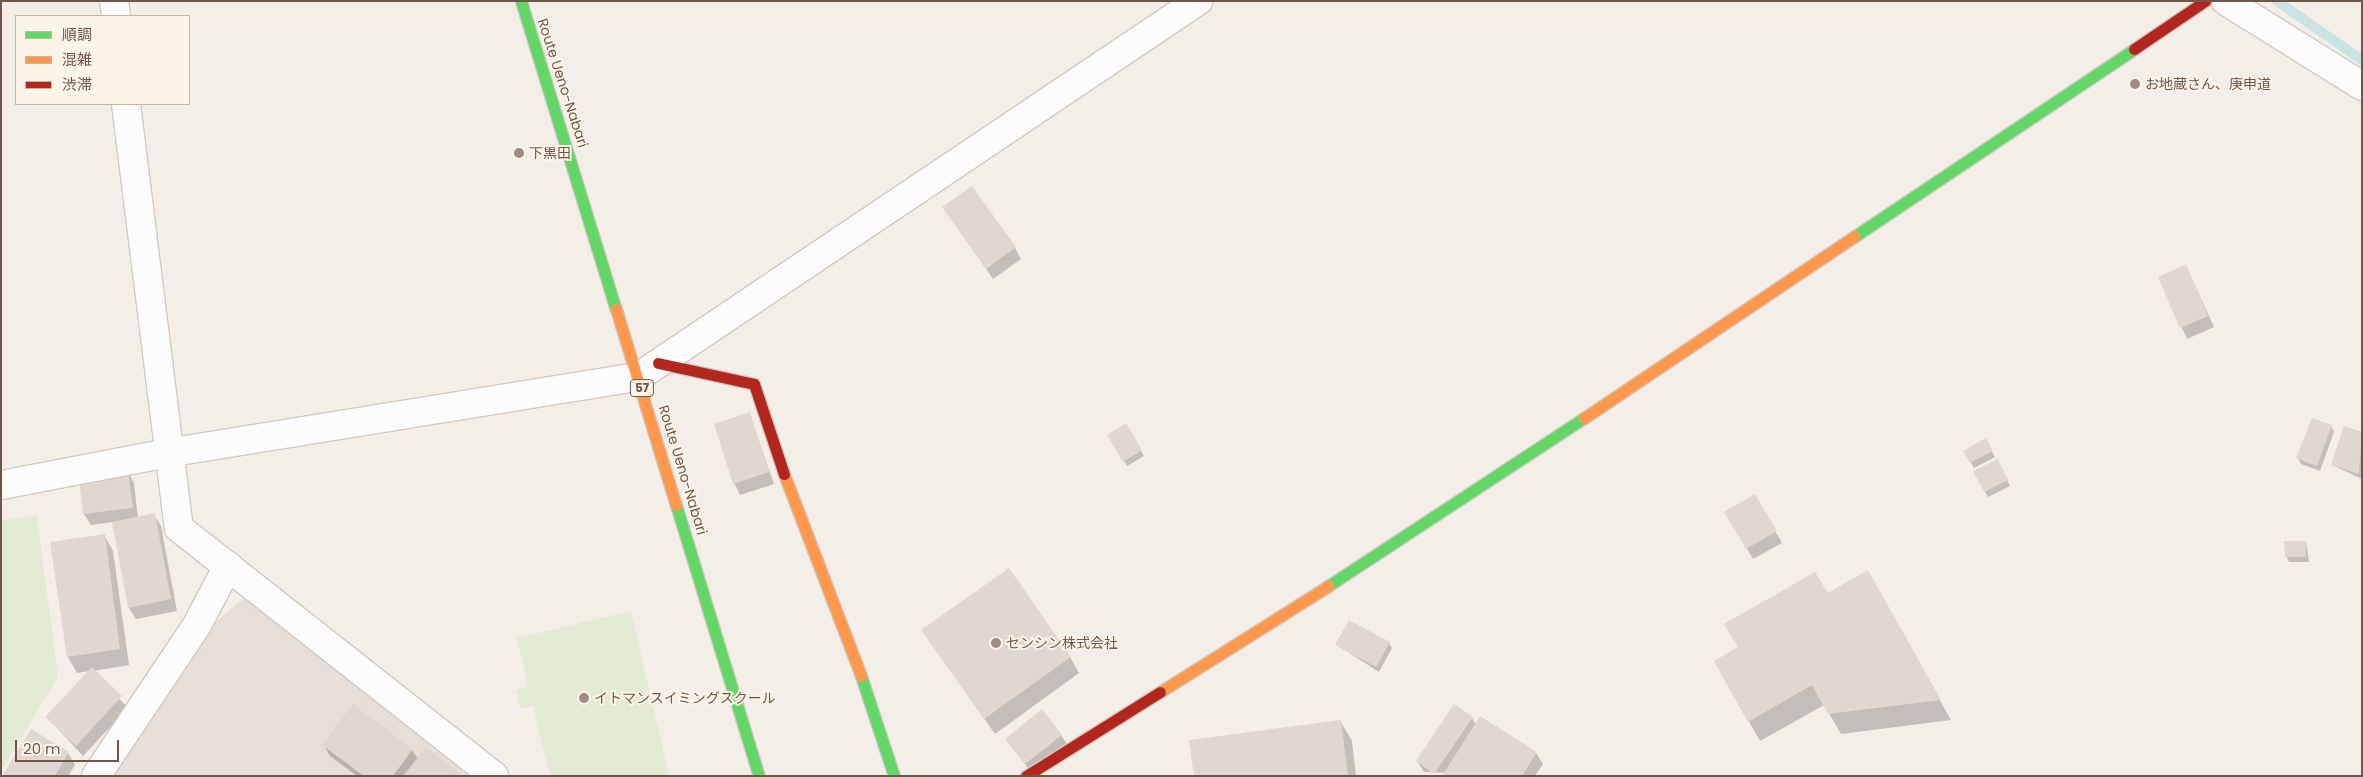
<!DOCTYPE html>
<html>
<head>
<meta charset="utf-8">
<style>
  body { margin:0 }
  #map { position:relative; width:2363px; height:777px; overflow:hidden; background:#f4eee8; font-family:Poppins,"Noto Sans JP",sans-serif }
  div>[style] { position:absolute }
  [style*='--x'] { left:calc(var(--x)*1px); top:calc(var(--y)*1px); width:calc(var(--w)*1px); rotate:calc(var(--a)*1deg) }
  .industrial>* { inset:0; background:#e6ded9 }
  .green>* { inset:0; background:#e2ead4 }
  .shadow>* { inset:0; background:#0003 }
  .stream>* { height:10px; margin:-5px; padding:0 5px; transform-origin:5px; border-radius:5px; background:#cbe3e3 }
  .building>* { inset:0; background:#e0d7d0 }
  .roads { filter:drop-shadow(1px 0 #d1cac3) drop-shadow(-1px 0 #d1cac3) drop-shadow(0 1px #d1cac3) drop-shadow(0 -1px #d1cac3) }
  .street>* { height:28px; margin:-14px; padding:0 14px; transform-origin:14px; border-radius:14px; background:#fdfcfc }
  .fast>* { height:11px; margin:-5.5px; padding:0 5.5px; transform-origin:5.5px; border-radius:5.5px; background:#63d668 }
  .slow>* { height:11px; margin:-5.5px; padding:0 5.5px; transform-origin:5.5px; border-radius:5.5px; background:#ff974d }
  .jam>* { height:11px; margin:-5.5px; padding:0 5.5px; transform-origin:5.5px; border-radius:5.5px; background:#b3261e }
  .dots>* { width:14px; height:14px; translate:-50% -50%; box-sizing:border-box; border:2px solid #fdf4e8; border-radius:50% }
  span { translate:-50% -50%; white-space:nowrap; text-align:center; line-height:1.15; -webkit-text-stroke:4px #fdf4e8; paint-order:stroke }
  .shield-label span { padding:1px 4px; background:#fdf4e8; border:1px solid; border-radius:4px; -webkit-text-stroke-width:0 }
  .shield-label { font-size:12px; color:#6f564b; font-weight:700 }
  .street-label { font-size:14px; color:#6f564b }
  .poi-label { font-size:14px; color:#6f564b }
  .left { translate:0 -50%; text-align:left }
  .frame { position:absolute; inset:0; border:2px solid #6f564b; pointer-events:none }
  .legend { position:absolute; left:15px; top:15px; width:175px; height:90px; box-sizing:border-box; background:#fdf4e8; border:1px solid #c4b5a9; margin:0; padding:6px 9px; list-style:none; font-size:15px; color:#6f564b }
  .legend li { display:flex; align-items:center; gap:10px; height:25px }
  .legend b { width:25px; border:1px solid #c4b5a9 }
  .scale { position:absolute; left:15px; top:740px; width:104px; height:22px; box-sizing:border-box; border:2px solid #6f564b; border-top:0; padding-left:6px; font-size:15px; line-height:18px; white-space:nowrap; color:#6f564b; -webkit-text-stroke:4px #fdf4e8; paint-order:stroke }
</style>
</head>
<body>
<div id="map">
  <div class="industrial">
    <div style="clip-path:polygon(245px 597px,432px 746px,469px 776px,110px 776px,206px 630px)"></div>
  </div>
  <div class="green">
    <div style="clip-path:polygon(37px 515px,58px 677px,1px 772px,1px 521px)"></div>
    <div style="clip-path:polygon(631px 611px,669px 776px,550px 776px,533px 706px,520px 709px,516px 690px,528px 687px,517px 638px)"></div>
  </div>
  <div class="shadow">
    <div style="clip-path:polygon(944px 207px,1015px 248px,1021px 259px,993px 279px)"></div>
    <div style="clip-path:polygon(2186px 266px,2214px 327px,2187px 339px,2159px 277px)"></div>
    <div style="clip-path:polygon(749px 413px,774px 484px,740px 495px,734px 483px)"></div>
    <div style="clip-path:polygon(1125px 425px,1144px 456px,1127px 466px,1109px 436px)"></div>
    <div style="clip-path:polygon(2331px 426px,2334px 432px,2320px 471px,2301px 464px,2298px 458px)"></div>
    <div style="clip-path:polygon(2362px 434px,2362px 479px,2332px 465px)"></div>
    <div style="clip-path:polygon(1985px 440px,1995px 457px,1974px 468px,1965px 451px)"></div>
    <div style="clip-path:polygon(2001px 466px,2010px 486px,1988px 497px,1985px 492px)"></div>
    <div style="clip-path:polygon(128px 472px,134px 483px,138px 518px,154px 515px,161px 526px,177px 611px,136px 619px,129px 608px,113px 522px,91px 525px,84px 514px,80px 478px)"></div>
    <div style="clip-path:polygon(1755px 496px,1782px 543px,1753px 559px,1726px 513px)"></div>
    <div style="clip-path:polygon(104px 535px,113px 551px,129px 665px,93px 671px,128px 708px,83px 756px,47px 717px,90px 671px,77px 673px,68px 657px,52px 543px)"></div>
    <div style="clip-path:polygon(2306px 542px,2309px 562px,2289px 562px,2286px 556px)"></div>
    <div style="clip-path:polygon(1867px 572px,1951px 720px,1841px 734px,1824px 705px,1760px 741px,1715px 662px)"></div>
    <div style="clip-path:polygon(923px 631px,1070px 657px,1079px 673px,995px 734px)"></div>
    <div style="clip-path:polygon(1389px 643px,1392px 648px,1379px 672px,1337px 645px)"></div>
    <div style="clip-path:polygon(1472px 718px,1476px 725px,1536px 753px,1543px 764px,1535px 776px,1424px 772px,1417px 761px)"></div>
    <div style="clip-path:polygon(1340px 721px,1352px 741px,1356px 776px,1195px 776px)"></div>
    <div style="clip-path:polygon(31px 730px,68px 753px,75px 765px,68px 776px,3px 776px)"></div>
    <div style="clip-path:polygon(1061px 735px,1068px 746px,1032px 774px,1007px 739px)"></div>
    <div style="clip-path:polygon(324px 745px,412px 750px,418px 759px,461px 776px,357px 776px,330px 756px)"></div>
  </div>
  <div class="stream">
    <div style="--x:2277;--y:1;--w:103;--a:34.8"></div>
  </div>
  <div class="building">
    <div style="clip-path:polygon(972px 186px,1016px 247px,986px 269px,942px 207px)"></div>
    <div style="clip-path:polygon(2186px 264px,2208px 316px,2180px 328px,2158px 277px)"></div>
    <div style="clip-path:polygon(750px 412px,769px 472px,733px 484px,714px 424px)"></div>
    <div style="clip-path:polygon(2312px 418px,2332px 425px,2317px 466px,2296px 458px)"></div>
    <div style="clip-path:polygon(1126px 423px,1142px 450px,1123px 462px,1107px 435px)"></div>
    <div style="clip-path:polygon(2344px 426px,2362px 432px,2359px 474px,2331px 465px)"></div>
    <div style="clip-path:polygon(1986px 438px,1993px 451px,1970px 463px,1963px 451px)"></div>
    <div style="clip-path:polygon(1998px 459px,2008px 480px,1984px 492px,1973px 471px)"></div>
    <div style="clip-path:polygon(128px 471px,133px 508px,83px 514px,79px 477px)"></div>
    <div style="clip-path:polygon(1755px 494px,1777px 531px,1746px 549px,1724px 512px)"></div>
    <div style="clip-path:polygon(155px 513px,171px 599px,128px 608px,112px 522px)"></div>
    <div style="clip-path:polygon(105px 534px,120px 649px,67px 657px,50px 542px)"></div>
    <div style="clip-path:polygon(2284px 541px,2306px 541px,2306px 557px,2285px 557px)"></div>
    <div style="clip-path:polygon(1009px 568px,1071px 657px,984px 719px,921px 630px)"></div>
    <div style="clip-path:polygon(1868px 570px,1941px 700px,1828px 714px,1812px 685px,1748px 722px,1714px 661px,1738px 647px,1724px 624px,1815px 572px,1828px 593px)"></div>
    <div style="clip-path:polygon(1349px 620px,1390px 642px,1376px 667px,1335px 645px)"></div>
    <div style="clip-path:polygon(92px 667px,122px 696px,76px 746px,45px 717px)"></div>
    <div style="clip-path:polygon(353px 704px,413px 749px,393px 776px,364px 776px,322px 745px)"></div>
    <div style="clip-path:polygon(1454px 704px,1473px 717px,1434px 774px,1416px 761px)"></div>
    <div style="clip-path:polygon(1042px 709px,1062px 735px,1025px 764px,1005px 739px)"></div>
    <div style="clip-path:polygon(1480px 716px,1537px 752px,1522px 776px,1442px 776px)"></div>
    <div style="clip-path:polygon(1341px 720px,1348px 776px,1194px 776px,1189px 740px)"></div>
    <div style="clip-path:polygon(31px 729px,69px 752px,55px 776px,2px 776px)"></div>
    <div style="clip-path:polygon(426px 747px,463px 776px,403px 776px)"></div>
  </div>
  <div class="roads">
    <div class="street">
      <div style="--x:114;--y:1;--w:15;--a:82"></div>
      <div style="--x:2226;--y:1;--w:160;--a:32"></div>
      <div style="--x:126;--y:104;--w:427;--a:82.9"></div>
      <div style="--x:179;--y:528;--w:401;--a:38.2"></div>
      <div style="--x:1;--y:485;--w:169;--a:-10.9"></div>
      <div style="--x:167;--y:453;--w:477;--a:-9.2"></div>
      <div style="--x:638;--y:377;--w:675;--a:-33.88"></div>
      <div style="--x:96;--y:776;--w:182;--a:-56.2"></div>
      <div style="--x:197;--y:625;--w:67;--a:-62.3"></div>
    </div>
    <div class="fast">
      <div style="--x:521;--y:1;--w:322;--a:72.9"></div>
      <div style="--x:1855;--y:236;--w:336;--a:-33.8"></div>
      <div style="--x:676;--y:505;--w:283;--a:73"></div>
      <div style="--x:1328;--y:586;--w:306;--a:-33.3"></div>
      <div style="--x:861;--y:676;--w:105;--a:71.7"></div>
    </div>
    <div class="slow">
      <div style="--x:616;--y:309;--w:205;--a:73"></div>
      <div style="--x:1584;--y:418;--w:326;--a:-33.9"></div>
      <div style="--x:784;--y:474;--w:216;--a:69.1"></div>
      <div style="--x:1160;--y:692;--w:199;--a:-32.2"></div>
    </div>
    <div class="jam">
      <div style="--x:2134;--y:49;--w:86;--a:-34.1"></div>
      <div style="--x:658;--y:363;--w:98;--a:12.3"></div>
      <div style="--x:754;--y:384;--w:95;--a:71.6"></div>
      <div style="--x:1026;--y:776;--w:158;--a:-32.1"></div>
    </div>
  </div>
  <div class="dots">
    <div style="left:2135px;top:84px;background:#9e8b82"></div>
    <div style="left:519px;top:153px;background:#9e8b82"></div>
    <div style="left:996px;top:643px;background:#9e8b82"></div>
    <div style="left:584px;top:698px;background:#9e8b82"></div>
  </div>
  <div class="shield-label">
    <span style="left:642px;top:388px">57</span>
  </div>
  <div class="street-label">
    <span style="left:563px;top:83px;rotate:72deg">Route Ueno-Nabari</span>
    <span style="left:683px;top:470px;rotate:73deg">Route Ueno-Nabari</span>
  </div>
  <div class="poi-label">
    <span class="left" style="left:2145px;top:84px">お地蔵さん、庚申道</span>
    <span class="left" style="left:529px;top:153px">下黒田</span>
    <span class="left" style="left:1006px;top:643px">センシン株式会社</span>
    <span class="left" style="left:594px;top:698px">イトマンスイミングスクール</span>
  </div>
  <div class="frame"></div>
  <ul class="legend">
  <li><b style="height:6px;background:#63d668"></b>順調</li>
  <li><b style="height:6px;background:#ff974d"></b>混雑</li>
  <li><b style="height:6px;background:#b3261e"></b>渋滞</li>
  </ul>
  <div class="scale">20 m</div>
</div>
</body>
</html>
